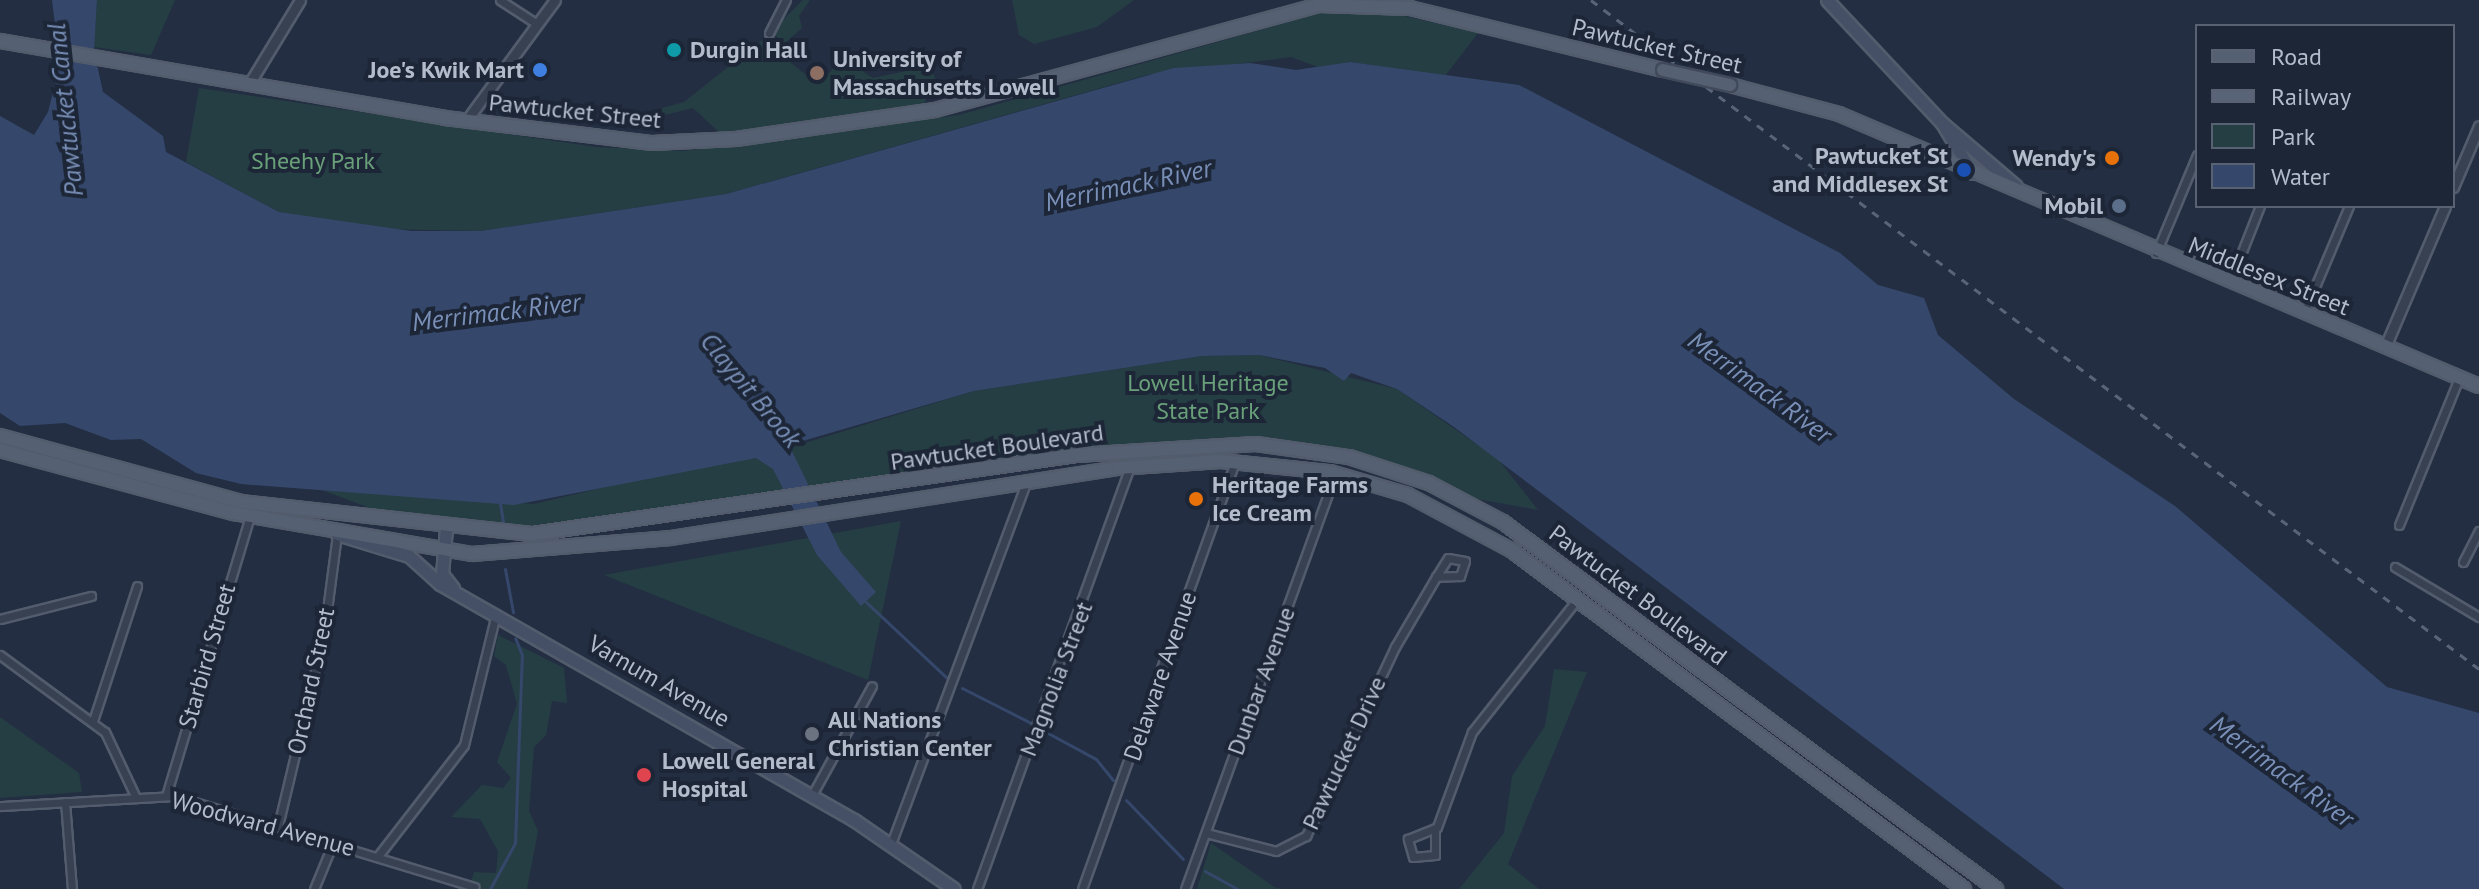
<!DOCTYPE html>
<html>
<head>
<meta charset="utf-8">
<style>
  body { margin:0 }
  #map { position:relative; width:2479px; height:889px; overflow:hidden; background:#232e43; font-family:"PT Sans",sans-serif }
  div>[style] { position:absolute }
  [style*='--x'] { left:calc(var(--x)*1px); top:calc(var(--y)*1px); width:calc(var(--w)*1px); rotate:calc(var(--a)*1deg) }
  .green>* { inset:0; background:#253e43 }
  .water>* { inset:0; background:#35486b }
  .stream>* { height:3px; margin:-1.5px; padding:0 1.5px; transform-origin:1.5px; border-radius:1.5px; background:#35486b }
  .roads { filter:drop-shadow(2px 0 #525c6c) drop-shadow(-2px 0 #525c6c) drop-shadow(0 2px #525c6c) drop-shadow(0 -2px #525c6c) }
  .minor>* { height:7px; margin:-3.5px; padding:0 3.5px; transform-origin:3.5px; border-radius:3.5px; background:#374152 }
  .tertiary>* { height:9px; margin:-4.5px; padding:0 4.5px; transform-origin:4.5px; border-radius:4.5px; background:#374152 }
  .secondary>* { height:11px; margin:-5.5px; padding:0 5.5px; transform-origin:5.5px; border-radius:5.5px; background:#454f65 }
  .primary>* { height:12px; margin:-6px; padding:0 6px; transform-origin:6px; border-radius:6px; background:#556072 }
  .rail>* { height:3px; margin-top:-1.5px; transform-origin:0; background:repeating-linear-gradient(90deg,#596479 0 8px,transparent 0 16px) }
  .bridges { filter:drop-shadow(2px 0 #414a5b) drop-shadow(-2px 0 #414a5b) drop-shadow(0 2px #414a5b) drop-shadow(0 -2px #414a5b) }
  .primary-bridge>* { height:12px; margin:-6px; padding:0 6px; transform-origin:6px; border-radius:6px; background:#556072 }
  .dots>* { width:22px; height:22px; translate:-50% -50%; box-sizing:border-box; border:4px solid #1c2637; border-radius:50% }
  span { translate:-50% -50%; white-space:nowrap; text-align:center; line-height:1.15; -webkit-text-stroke:8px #1c2637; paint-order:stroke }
  .street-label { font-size:24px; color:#b4bccc }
  .poi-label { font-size:24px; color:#b4bccc; font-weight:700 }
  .left { translate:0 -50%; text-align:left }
  .right { translate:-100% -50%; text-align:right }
  .park-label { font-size:24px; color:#69a079 }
  .water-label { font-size:26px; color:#798fb7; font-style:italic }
  .legend { position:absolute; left:2195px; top:24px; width:260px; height:184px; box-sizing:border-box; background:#1c2637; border:2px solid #596273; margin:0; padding:10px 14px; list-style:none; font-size:24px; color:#b4bccc }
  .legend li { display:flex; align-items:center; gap:16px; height:40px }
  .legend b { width:40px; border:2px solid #596273 }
</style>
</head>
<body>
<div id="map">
  <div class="green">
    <div style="clip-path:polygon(97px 0,175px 0,151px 55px,94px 47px)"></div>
    <div style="clip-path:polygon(803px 0,810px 0,799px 16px,802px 28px,785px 43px,771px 32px)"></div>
    <div style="clip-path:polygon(1012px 0,1134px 0,1097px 27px,1034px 44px,1019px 35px)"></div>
    <div style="clip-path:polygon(1321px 13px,1396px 14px,1478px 33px,1445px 76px,1350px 62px,1318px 67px,1291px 57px,1147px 75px,726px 194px,481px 231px,380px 229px,279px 212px,186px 162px,199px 88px,596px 147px,683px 151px,959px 115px)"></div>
    <div style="clip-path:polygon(762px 40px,819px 85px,835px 66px,850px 63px,873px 78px,931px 66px,936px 81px,922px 89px,926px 102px,912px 107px,765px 131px,721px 134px,693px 108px,661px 116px,658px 109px,684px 102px)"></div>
    <div style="clip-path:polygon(1259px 355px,1397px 389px,1498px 459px,1538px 510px,1477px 499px,1360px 453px,1268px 437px,1092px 446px,522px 529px,391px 516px,322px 490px,534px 504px,720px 460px,756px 458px,974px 391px,1202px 356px)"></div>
    <div style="clip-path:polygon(901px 521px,868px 680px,604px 575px)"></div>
    <div style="clip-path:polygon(498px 635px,564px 668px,567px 703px,552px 701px,546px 735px,534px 747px,529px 811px,538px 831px,527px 889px,469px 889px,474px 872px,496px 873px,498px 851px,480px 819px,451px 817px,482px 785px,503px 788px,511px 778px,497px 762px,517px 704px,506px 665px,494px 656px)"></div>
    <div style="clip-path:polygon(1554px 669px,1587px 672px,1508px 864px,1539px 889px,1459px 889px,1504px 833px,1512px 776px,1545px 726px)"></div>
    <div style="clip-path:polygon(0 717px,79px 773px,82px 792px,0 798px)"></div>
    <div style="clip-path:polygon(1211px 843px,1274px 887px,1282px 889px,1197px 889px)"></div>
  </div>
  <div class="water">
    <div style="clip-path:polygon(52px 0,97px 0,94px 51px,103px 92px,163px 136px,166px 152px,279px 212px,411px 231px,481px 231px,726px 194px,1174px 68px,1250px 63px,1296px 70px,1350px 62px,1519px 85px,1840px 253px,1878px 285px,1924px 298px,1938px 335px,2014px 399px,2175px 506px,2387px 687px,2479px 713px,2479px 889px,2064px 889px,1454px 427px,1397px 389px,1351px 373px,1344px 381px,1325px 368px,1259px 355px,1202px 356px,974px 391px,789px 445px,841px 552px,876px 592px,861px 606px,817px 555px,773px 469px,756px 458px,514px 505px,241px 484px,196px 473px,141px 439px,111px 440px,65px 423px,20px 426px,0 413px,0 116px,34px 135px,48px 112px,60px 65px)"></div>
  </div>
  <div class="stream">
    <div style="--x:500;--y:503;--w:20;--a:81"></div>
    <div style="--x:505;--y:569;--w:44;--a:79.5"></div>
    <div style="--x:866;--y:602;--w:112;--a:43.2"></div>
    <div style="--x:962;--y:688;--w:77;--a:26.9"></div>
    <div style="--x:1046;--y:732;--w:57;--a:28.4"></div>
    <div style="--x:1096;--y:759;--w:27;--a:51"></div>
    <div style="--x:1126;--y:800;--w:82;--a:46"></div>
    <div style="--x:1205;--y:871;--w:37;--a:29"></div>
    <div style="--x:490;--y:889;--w:52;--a:-61.5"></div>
    <div style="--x:515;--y:843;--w:188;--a:-87.9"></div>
    <div style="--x:522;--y:655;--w:18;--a:-112"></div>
  </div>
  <div class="roads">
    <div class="minor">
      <div style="--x:500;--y:0;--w:44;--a:33"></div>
      <div style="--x:769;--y:33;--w:37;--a:-63"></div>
      <div style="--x:2156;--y:253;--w:106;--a:-67.3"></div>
      <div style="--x:2230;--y:282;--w:82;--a:-68.5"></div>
      <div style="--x:2304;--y:313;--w:116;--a:-67.2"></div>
      <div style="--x:2399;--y:525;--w:159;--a:-67.8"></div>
      <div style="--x:2463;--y:562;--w:35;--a:-63"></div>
      <div style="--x:2395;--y:567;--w:98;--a:30.8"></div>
      <div style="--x:0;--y:619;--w:94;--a:-14.2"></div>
      <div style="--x:0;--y:655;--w:130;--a:36.3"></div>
      <div style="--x:105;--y:732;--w:73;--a:64.8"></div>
      <div style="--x:93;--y:721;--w:142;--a:-71.9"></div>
      <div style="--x:812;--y:795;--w:124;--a:-61.2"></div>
      <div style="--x:166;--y:796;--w:292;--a:-73.3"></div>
      <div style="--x:65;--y:802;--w:87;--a:85.4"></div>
      <div style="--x:0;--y:806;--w:175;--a:-3.3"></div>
      <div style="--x:175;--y:796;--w:313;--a:16.9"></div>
      <div style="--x:278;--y:826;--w:198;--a:-76.6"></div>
      <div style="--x:324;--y:633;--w:100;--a:-82.5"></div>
      <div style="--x:1435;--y:830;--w:25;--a:90"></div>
      <div style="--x:1435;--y:855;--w:22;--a:175"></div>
      <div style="--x:1413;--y:857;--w:19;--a:-106"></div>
      <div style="--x:1408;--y:839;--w:31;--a:-22"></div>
      <div style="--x:1437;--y:827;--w:101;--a:-69.8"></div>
      <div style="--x:1472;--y:732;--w:167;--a:-51.6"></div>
      <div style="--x:1206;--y:833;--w:72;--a:14.4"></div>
      <div style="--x:1276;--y:851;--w:34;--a:-27"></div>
      <div style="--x:1306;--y:836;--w:209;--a:-64.8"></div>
      <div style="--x:1395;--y:647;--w:81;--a:-59.6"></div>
      <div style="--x:1436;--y:577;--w:22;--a:-58"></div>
      <div style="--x:1448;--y:558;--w:17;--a:10"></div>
      <div style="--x:1465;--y:561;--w:16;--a:108"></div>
      <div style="--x:1460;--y:576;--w:24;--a:178"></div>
      <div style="--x:891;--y:844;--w:388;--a:-69.5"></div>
      <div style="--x:378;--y:856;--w:140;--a:-52.2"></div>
      <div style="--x:464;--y:745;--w:135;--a:-76.3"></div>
      <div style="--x:314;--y:889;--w:50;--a:-67.6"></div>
      <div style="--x:977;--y:889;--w:449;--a:-70.1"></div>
      <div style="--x:1082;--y:889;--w:454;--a:-70.3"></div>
      <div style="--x:1185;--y:889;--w:443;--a:-70.1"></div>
    </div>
    <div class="tertiary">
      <div style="--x:249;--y:84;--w:98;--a:-58.7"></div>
      <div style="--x:466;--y:121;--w:150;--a:-53.7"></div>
      <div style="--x:2453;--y:187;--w:66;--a:-66.9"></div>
      <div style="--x:2385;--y:347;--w:153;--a:-66.9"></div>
    </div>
    <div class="secondary">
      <div style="--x:1827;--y:0;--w:168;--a:46.9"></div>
      <div style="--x:1942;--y:123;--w:97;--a:40.4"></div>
      <div style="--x:1942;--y:123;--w:58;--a:59"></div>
      <div style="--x:446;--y:529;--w:45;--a:95.1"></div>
      <div style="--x:442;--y:574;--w:18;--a:52"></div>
      <div style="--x:337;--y:534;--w:75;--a:17"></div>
      <div style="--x:409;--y:556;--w:42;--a:42.1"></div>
      <div style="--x:440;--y:584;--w:477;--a:29.7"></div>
      <div style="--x:854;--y:820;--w:121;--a:34.6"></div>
    </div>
    <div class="primary">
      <div style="--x:0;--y:41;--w:452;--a:9.8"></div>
      <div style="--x:445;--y:118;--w:209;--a:6.9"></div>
      <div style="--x:652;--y:143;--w:84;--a:-2.7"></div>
      <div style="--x:736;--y:139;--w:201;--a:-8.3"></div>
      <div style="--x:935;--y:110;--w:398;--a:-15.3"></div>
      <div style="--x:1319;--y:5;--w:91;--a:1.9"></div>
      <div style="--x:1410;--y:8;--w:260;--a:13.8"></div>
      <div style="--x:1730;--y:85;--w:113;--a:14.9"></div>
      <div style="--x:1839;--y:114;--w:695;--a:23.03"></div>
      <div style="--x:0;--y:436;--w:251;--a:15.3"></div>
      <div style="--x:242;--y:502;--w:292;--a:6.3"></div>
      <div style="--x:532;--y:534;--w:551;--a:-8.25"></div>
      <div style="--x:1077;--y:455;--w:179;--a:-3.5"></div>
      <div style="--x:1256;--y:444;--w:94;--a:8"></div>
      <div style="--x:1349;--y:457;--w:84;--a:18"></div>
      <div style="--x:1429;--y:483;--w:84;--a:27.8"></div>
      <div style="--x:1503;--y:522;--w:615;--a:36.66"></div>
      <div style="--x:0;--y:450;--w:242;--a:15.1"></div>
      <div style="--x:234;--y:513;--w:242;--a:9.8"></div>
      <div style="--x:472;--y:554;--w:200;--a:-4.6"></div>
      <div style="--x:671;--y:538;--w:452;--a:-8.9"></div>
      <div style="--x:1118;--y:468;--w:103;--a:-3.9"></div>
      <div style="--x:1221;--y:461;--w:110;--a:5.8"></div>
      <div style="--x:1330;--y:472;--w:81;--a:16.4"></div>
      <div style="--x:1408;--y:495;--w:117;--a:28.1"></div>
      <div style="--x:1511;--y:550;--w:566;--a:36.81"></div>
    </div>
  </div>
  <div class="rail">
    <div style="--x:1591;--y:0;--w:1112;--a:36.99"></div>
  </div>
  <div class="bridges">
    <div class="primary-bridge">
      <div style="--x:1663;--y:70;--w:69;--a:12.6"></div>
    </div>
  </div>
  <div class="dots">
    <div style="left:674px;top:50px;background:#0f9aa8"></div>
    <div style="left:540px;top:70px;background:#3f7fe0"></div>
    <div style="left:817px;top:73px;background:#8d6e63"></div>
    <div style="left:2112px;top:158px;background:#e8710a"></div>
    <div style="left:1964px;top:170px;background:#1a4fb4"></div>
    <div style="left:2119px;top:206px;background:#5c6f8a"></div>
    <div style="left:1196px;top:499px;background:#e8710a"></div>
    <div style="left:812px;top:734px;background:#6b7280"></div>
    <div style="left:644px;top:775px;background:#e0444e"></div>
  </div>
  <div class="street-label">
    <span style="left:1657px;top:46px;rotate:13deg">Pawtucket Street</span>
    <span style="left:575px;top:111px;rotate:6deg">Pawtucket Street</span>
    <span style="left:2269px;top:276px;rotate:22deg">Middlesex Street</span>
    <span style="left:997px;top:447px;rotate:-8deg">Pawtucket Boulevard</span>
    <span style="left:1638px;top:595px;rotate:37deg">Pawtucket Boulevard</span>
    <span style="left:207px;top:656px;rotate:-74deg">Starbird Street</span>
    <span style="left:1160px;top:676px;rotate:-71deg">Delaware Avenue</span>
    <span style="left:1056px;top:679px;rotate:-69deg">Magnolia Street</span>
    <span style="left:311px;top:681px;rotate:-78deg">Orchard Street</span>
    <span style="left:659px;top:681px;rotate:30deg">Varnum Avenue</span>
    <span style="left:1261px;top:681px;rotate:-70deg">Dunbar Avenue</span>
    <span style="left:1344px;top:753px;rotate:-65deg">Pawtucket Drive</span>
    <span style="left:263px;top:824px;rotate:15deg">Woodward Avenue</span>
  </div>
  <div class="poi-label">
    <span class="left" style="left:690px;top:50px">Durgin Hall</span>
    <span class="left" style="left:833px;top:73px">University of<br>Massachusetts Lowell</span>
    <span class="right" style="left:524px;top:70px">Joe's Kwik Mart</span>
    <span class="right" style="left:1948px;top:170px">Pawtucket St<br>and Middlesex St</span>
    <span class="right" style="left:2096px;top:158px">Wendy's</span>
    <span class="right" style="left:2103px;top:206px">Mobil</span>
    <span class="left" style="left:1212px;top:499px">Heritage Farms<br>Ice Cream</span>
    <span class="left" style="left:828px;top:734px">All Nations<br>Christian Center</span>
    <span class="left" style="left:662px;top:775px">Lowell General<br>Hospital</span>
  </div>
  <div class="park-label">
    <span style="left:313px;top:161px">Sheehy Park</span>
    <span style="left:1208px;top:397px">Lowell Heritage<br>State Park</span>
  </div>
  <div class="water-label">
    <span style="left:65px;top:110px;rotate:-96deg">Pawtucket Canal</span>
    <span style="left:1128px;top:185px;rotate:-12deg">Merrimack River</span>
    <span style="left:496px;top:312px;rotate:-7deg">Merrimack River</span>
    <span style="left:1760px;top:387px;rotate:36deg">Merrimack River</span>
    <span style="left:751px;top:390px;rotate:50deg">Claypit Brook</span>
    <span style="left:2282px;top:771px;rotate:36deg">Merrimack River</span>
  </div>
  <ul class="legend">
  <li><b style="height:10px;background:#556072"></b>Road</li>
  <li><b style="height:10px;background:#596479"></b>Railway</li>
  <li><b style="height:22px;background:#253e43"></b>Park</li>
  <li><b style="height:22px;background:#35486b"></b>Water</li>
  </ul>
</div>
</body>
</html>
